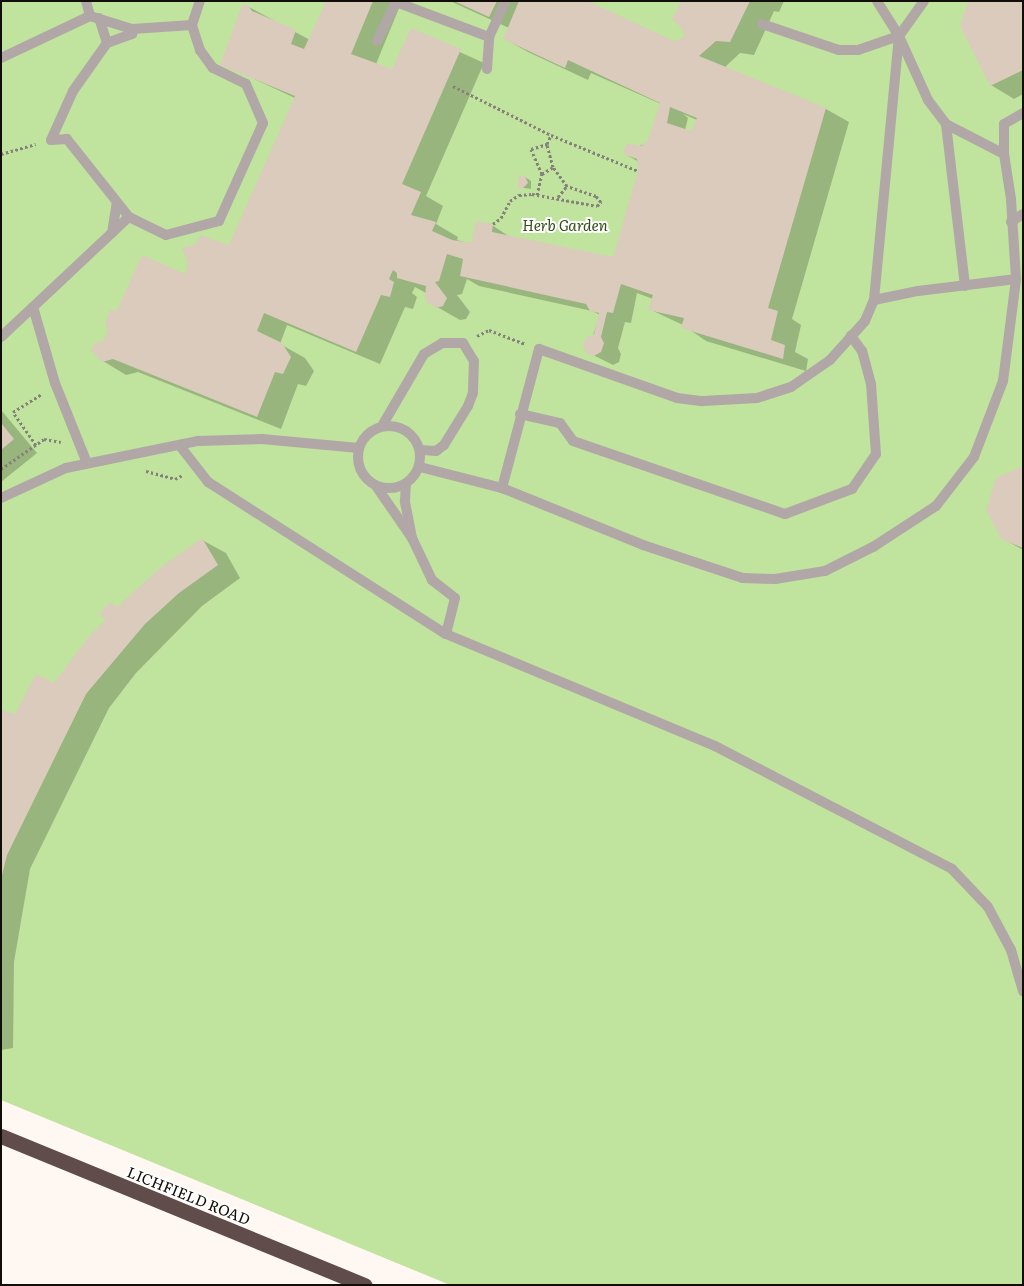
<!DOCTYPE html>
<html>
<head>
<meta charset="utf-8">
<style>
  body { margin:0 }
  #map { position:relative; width:1024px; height:1286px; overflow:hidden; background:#fff8f2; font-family:Literata,serif }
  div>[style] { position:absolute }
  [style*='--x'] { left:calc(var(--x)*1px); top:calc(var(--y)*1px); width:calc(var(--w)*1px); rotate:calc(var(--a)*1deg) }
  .green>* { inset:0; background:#c0e39e }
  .shadow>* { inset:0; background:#0003 }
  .building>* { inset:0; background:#dbcbbc }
  .path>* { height:3px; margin-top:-1.5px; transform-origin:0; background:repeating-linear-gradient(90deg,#86807a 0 2.5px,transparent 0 5px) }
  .lane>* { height:10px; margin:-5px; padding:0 5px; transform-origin:5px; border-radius:5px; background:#b1a7a7 }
  .lane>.ring { margin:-5px; padding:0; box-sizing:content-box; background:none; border:10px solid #b1a7a7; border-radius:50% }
  .highway>* { height:15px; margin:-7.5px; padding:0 7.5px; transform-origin:7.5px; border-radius:7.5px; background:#604c4b }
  span { translate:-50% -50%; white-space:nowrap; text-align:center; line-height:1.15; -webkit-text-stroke:4px #fff; paint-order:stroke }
  .park-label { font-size:15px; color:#344c17; font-style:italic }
  .street-label { font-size:15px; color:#120d08 }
  .frame { position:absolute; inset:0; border:2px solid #120d08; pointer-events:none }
</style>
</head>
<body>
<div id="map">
  <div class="green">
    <div style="clip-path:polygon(1px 1px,1023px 1px,1023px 1285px,450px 1285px,1px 1100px)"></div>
  </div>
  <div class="shadow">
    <div style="clip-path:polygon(evenodd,327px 1px,402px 1px,376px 64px,393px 71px,411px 30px,484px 63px,426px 196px,443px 206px,436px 224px,458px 237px,457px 240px,471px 244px,492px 225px,510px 237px,614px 258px,639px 171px,639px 162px,625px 154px,649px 141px,661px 104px,591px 73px,588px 80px,528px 52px,505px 39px,509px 28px,450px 1px,586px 1px,674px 42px,686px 37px,682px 1px,784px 1px,779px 12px,774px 11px,754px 55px,740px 53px,724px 68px,826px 109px,849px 122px,792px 319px,801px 325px,795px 352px,808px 359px,806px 371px,706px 341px,683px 325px,649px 309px,653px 299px,637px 293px,631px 323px,625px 322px,618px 348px,621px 354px,619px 362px,613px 365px,587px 352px,600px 315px,592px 311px,479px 286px,467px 279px,462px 294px,457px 295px,470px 312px,466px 319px,460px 320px,430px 303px,426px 293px,415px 287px,412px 293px,417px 297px,413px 309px,405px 307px,380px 364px,287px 325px,280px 344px,305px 358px,314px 371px,306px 386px,298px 384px,281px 429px,138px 372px,126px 375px,103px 361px,104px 343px,118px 311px,186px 276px,230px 246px,295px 98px,222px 64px,247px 6px,310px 40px,327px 1px,683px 114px,697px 120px,692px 132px,685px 130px,688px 118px,683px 114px)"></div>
    <div style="clip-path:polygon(1023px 1px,1023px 94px,1014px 99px,991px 85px)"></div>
    <div style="clip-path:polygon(525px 177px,531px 181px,531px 189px,518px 187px)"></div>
    <div style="clip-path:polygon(1px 410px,37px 453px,1px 482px)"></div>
    <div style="clip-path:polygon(1023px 467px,1023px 550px,1002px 538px)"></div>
    <div style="clip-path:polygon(202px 540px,226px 553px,240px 578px,202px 606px,136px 673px,109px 708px,30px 869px,14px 962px,13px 1048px,1px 1050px,1px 711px,16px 715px,54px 685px,118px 608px)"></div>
  </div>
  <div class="building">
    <div style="clip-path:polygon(evenodd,326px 1px,373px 1px,351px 54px,392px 69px,411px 28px,461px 49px,402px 184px,421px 192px,411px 215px,436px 222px,432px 231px,452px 240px,471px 243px,476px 221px,493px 224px,492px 232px,613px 257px,638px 171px,637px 159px,623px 154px,627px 143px,641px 146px,648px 140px,660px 103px,568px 60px,565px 68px,503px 39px,519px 1px,588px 1px,674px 41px,685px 37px,681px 27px,672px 20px,681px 1px,750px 1px,730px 42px,716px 41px,699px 56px,826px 108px,768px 308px,778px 311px,771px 340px,785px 345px,783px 359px,681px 328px,684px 318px,648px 310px,653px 295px,621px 284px,613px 313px,607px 312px,601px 337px,604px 343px,601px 352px,594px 356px,586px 353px,583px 345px,586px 338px,594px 334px,599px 313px,590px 311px,586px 304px,460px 276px,463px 259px,447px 254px,439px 281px,435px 282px,447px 298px,443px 306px,436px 308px,429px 304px,425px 298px,426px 286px,397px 278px,397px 273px,393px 270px,389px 279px,394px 282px,390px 297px,381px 295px,356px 352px,264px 313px,257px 331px,282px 343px,291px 357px,283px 374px,275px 372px,257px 417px,113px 359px,102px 362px,91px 350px,95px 343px,103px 341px,108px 330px,105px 323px,110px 310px,117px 310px,142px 255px,185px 274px,188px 263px,182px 248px,196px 244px,200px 235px,229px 245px,295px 96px,220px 65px,242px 5px,247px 4px,252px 11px,296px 30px,291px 44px,304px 49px,326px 1px,670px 107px,697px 118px,691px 131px,667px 123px,670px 107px)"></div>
    <div style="clip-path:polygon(454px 1px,497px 1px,489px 17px)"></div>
    <div style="clip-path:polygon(968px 1px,1023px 1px,1023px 70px,990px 86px,960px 26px)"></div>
    <div style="clip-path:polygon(519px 175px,525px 176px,528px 183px,522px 189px,517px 188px)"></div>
    <div style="clip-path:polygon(1px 423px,14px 439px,1px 450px)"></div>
    <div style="clip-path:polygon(1023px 466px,1023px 548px,1001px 539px,986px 510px,996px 478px)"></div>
    <div style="clip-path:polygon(202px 538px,218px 565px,179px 593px,145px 624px,86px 694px,7px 855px,1px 879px,1px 710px,15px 714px,36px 674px,54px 683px,89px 636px,106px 620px,99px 614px,110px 602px,117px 607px,160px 568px)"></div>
  </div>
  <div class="path">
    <div style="--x:453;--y:86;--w:110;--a:26.6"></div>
    <div style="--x:551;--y:135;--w:94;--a:22.5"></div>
    <div style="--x:1;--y:154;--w:36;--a:-16"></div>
    <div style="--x:542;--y:174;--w:13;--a:-32"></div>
    <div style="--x:537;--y:195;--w:22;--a:-77"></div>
    <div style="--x:542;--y:174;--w:27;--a:-114"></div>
    <div style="--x:531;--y:149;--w:17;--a:-17"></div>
    <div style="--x:558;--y:197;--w:14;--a:-51"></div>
    <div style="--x:493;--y:224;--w:10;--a:-37"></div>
    <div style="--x:501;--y:218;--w:19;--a:-62"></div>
    <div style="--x:510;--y:201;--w:11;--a:-34"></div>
    <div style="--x:519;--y:195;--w:13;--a:-4"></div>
    <div style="--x:532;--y:194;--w:66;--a:10.5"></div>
    <div style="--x:597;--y:206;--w:6;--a:-45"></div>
    <div style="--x:601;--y:202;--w:8;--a:-130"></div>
    <div style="--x:596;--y:196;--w:31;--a:-161"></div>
    <div style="--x:567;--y:186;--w:24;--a:-126"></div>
    <div style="--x:553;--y:167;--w:24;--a:-105"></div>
    <div style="--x:547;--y:144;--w:10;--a:-66"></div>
    <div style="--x:477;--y:336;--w:13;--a:-27"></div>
    <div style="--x:489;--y:330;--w:39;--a:21"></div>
    <div style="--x:36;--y:445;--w:40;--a:-124.9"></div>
    <div style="--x:13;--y:412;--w:34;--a:-32"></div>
    <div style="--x:1;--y:469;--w:52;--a:-34.9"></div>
    <div style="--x:44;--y:439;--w:17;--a:10"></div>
    <div style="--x:146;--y:471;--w:30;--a:15"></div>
    <div style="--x:175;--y:479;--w:9;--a:-27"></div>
  </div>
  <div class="lane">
    <div style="--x:99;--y:18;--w:26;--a:72"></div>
    <div style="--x:762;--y:24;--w:81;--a:18.7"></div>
    <div style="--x:839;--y:50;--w:19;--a:0"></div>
    <div style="--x:858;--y:50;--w:43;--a:-18.9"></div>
    <div style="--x:192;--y:25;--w:25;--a:-72"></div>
    <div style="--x:377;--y:41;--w:43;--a:-64"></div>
    <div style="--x:396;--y:2;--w:99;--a:20.6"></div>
    <div style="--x:1;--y:58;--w:98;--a:-25.3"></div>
    <div style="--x:90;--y:16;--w:16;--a:-105"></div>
    <div style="--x:487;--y:69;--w:32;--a:-86"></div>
    <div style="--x:489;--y:37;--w:40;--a:-65"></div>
    <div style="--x:946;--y:124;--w:163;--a:83.3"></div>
    <div style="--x:1004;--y:154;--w:30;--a:-90"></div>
    <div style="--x:1004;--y:124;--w:22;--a:-30"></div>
    <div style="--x:129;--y:217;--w:41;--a:25.9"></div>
    <div style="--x:166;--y:235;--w:55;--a:-14.8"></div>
    <div style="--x:219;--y:221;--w:107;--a:-65.8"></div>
    <div style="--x:263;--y:123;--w:43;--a:-113.6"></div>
    <div style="--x:246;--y:84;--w:37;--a:-154"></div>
    <div style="--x:213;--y:68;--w:22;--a:-126"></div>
    <div style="--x:200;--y:50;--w:26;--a:-108"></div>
    <div style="--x:192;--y:25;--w:60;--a:176.2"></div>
    <div style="--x:1011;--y:222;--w:14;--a:-34"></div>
    <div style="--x:112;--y:233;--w:30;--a:-81"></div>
    <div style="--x:874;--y:300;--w:265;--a:-84.6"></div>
    <div style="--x:899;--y:36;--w:43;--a:-54.5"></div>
    <div style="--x:33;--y:307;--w:79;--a:73.9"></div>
    <div style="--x:55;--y:383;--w:86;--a:68.2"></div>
    <div style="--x:1;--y:337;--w:175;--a:-43.2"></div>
    <div style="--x:129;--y:217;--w:100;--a:-128.5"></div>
    <div style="--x:67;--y:139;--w:16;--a:176"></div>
    <div style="--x:51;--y:140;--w:54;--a:-65.8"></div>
    <div style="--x:73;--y:91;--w:59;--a:-54.7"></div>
    <div style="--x:107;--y:43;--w:27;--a:-20"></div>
    <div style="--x:132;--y:34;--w:5;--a:-90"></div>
    <div style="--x:132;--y:29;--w:44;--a:-162.8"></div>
    <div style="--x:520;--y:414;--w:41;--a:12.7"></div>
    <div style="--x:560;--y:423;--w:22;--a:54"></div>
    <div style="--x:573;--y:441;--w:224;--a:19"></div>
    <div style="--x:785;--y:514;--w:72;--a:-20.5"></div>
    <div style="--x:852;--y:489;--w:42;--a:-55.6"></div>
    <div style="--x:876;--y:454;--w:70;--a:-94.1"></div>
    <div style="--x:871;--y:384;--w:34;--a:-105"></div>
    <div style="--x:862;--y:351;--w:19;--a:-126"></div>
    <div class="ring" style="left:358px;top:426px;width:52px;height:52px"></div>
    <div style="--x:382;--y:426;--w:83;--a:-59.7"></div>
    <div style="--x:424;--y:354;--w:21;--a:-31"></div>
    <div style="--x:442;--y:343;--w:21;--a:0"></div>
    <div style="--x:463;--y:343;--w:21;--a:59"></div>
    <div style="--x:474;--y:361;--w:32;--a:92"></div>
    <div style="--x:473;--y:393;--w:14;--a:111"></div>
    <div style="--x:468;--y:406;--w:46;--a:121.6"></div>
    <div style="--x:444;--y:445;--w:10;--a:143"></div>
    <div style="--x:436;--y:451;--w:16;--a:-176"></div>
    <div style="--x:180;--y:446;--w:46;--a:52.1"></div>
    <div style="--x:208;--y:482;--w:282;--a:32.6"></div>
    <div style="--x:420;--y:467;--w:85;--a:14.4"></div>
    <div style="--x:502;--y:488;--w:152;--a:22"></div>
    <div style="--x:643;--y:545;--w:105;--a:18.3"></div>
    <div style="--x:743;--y:578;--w:32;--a:2"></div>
    <div style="--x:775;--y:579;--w:51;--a:-9.1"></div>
    <div style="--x:825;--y:571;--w:54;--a:-26.6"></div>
    <div style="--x:873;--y:547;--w:75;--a:-33.1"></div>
    <div style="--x:936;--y:506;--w:62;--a:-52.2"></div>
    <div style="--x:974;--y:457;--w:81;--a:-69.1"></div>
    <div style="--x:1003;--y:381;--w:103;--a:-82.7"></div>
    <div style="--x:1016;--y:279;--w:80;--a:-93.6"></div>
    <div style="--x:1011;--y:199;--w:46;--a:-98.8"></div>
    <div style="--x:1004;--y:154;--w:65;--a:-152.7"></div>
    <div style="--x:946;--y:124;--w:30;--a:-127"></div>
    <div style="--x:928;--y:100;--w:70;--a:-114.4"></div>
    <div style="--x:899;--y:36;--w:41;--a:-122.2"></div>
    <div style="--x:376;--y:486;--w:63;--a:55.3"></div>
    <div style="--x:412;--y:538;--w:38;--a:-101"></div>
    <div style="--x:405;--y:501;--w:17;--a:-87"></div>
    <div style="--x:502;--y:488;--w:144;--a:-75.1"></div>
    <div style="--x:539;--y:349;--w:146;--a:19.5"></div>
    <div style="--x:677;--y:398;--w:26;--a:7"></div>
    <div style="--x:703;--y:401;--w:54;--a:-3.2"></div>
    <div style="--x:757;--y:398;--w:36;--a:-18"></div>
    <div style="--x:791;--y:387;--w:47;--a:-34.7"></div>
    <div style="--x:830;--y:360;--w:52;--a:-48.1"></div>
    <div style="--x:865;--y:321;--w:23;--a:-67"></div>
    <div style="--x:874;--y:300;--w:45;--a:-11.6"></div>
    <div style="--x:918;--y:291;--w:99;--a:-7"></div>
    <div style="--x:1;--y:498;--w:72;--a:-24.8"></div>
    <div style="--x:66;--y:468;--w:135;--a:-11.6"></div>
    <div style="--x:198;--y:441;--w:64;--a:-1.8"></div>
    <div style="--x:262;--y:439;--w:97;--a:5.3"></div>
    <div style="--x:412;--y:538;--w:47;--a:64.5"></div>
    <div style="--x:432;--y:580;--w:29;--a:38"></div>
    <div style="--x:455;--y:598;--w:37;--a:104"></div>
    <div style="--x:446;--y:634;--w:291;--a:22.6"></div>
    <div style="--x:715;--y:746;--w:267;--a:27.4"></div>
    <div style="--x:952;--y:869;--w:52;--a:46.5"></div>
    <div style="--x:988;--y:907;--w:49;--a:61.9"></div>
    <div style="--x:1011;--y:950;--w:43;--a:73.7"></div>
  </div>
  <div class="highway">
    <div style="--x:1;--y:1136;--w:393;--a:22.3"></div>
  </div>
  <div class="park-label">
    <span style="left:565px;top:225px">Herb Garden</span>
  </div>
  <div class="street-label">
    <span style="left:189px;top:1195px;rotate:22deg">LICHFIELD ROAD</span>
  </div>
  <div class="frame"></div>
</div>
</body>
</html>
